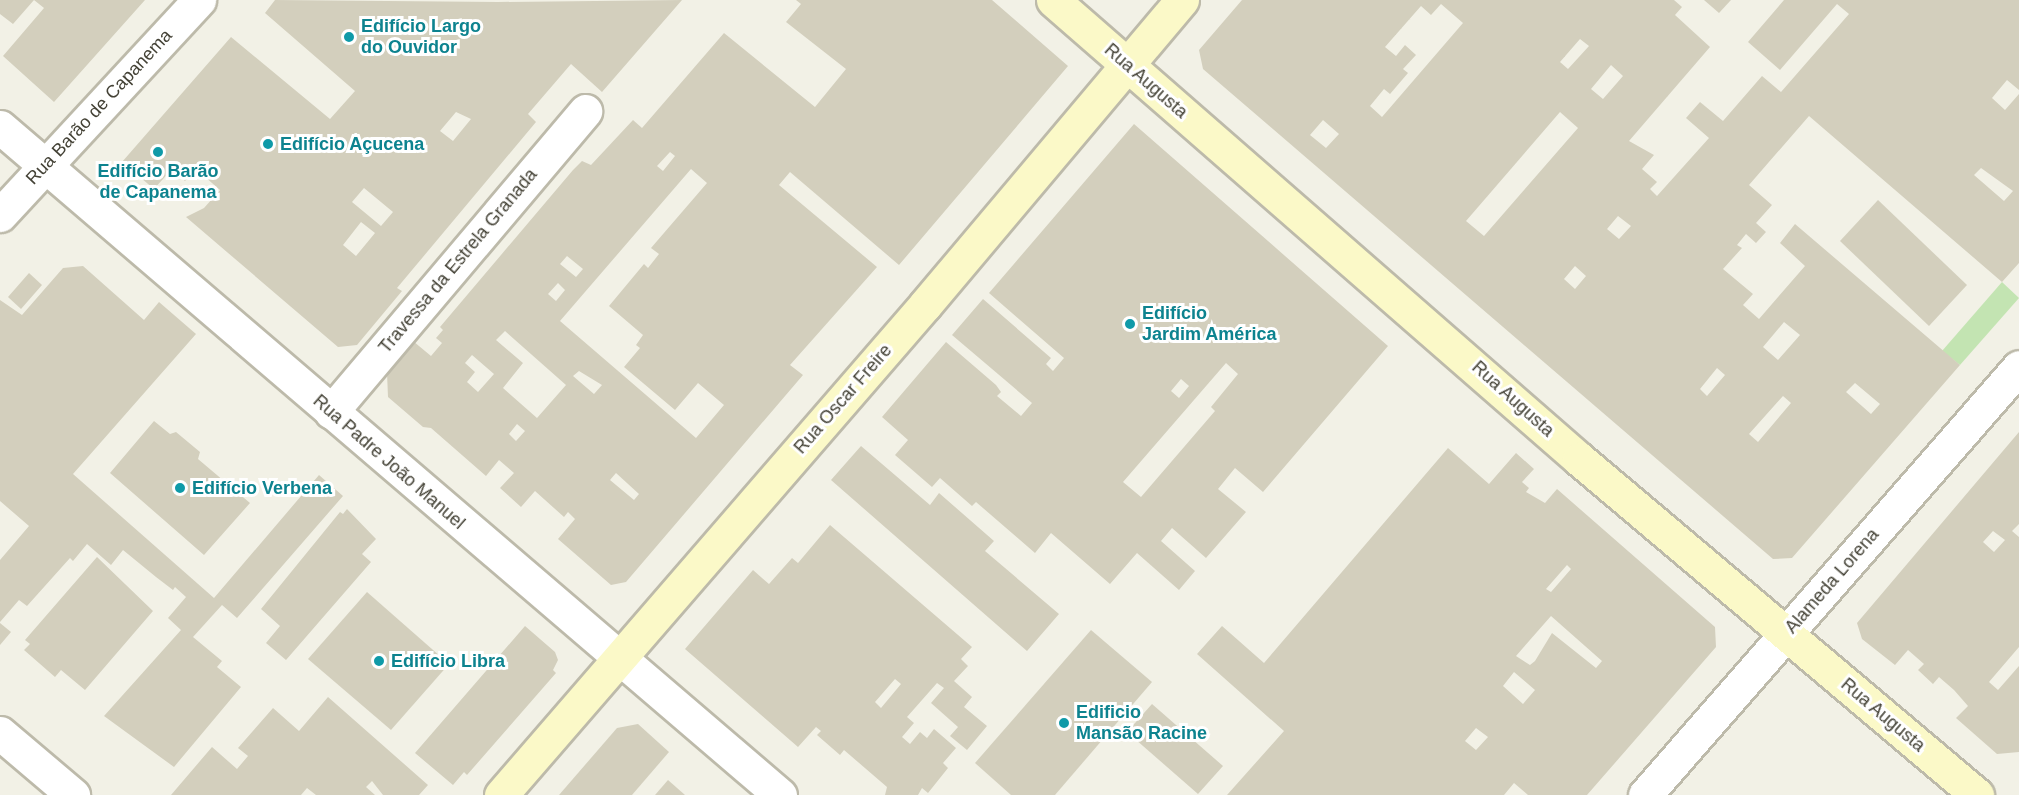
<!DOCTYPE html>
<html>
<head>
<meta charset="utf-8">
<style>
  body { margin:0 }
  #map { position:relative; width:2019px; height:795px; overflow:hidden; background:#f2f1e6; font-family:Arial,sans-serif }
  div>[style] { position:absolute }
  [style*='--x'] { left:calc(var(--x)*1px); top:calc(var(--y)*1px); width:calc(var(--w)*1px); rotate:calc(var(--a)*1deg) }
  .green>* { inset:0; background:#c3e4b2 }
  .building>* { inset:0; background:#d3cfbd }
  .roads { filter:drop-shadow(2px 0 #bdbaaa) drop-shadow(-2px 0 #bdbaaa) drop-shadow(0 2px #bdbaaa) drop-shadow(0 -2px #bdbaaa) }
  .street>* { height:33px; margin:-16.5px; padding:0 16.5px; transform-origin:16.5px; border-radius:16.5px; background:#fff }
  .secondary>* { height:33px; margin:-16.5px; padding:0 16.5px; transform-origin:16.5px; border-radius:16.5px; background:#fbf9c8 }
  .dots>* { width:16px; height:16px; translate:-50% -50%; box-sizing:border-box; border:3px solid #fff; border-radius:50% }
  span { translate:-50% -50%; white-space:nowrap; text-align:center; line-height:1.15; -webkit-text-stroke:6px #fff; paint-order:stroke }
  .culture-label { font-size:18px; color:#0d838f; font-weight:700 }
  .left { translate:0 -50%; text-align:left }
  .street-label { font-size:18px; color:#444236 }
</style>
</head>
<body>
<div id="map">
  <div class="green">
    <div style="clip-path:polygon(2002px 282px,2019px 298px,1960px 365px,1942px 351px)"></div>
  </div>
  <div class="building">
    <div style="clip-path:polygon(0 0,145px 0,54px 102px,3px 56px,44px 8px,34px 0,13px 24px,0 14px)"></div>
    <div style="clip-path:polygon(evenodd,275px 0,498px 2px,682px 0,602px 92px,571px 64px,528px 114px,536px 122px,397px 288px,402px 291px,357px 345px,338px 347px,186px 217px,204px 208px,220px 190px,196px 169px,185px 181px,172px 169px,154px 189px,122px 162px,231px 37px,330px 119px,355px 91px,265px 13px,275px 0,456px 112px,471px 119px,453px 141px,440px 131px,456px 112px,275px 0,364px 188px,393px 212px,381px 226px,352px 202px,364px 188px,275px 0,361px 222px,375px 233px,356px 256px,343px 245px,361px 222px)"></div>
    <div style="clip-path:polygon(evenodd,796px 0,992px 0,1068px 66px,899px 265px,790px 172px,779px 185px,877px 267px,790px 365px,803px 375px,626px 582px,611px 585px,558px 539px,575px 519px,568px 512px,564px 517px,535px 491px,521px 507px,500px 488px,514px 473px,499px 460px,486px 476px,431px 428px,423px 427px,388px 397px,387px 373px,413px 341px,431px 356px,442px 343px,436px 338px,443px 330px,440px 327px,573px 170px,582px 161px,591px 165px,633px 120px,642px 128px,724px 33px,815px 107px,846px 69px,786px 22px,801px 4px,796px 0,670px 152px,675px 156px,663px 171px,657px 166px,670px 152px,796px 0,691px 169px,707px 183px,651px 248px,659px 254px,648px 268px,644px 264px,609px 306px,643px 335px,636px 345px,640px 348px,624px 367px,675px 410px,698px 383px,724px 405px,696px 438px,560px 321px,691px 169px,796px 0,567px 256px,583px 269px,576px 277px,560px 264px,567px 256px,796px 0,558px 283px,565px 290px,556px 301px,548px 294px,558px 283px,796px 0,505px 331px,566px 385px,537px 418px,503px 388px,523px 363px,496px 340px,505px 331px,796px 0,472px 355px,494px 374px,478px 392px,467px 382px,475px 372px,465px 363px,472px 355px,796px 0,579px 371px,602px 385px,594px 394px,573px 376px,579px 371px,796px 0,517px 424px,525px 431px,516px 441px,509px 434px,517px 424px,796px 0,616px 473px,639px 494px,634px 500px,610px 480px,616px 473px)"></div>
    <div style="clip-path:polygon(evenodd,1242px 0,1674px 0,1682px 7px,1675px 15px,1710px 47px,1629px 141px,1654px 155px,1642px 169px,1657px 182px,1650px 189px,1657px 196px,1709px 138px,1686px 118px,1700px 102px,1723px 121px,1762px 76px,1781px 92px,1849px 14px,1837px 4px,1780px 70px,1748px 42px,1784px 0,2019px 0,2019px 90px,2007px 80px,1992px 98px,2005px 110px,2019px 94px,2019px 263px,2002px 282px,1809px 116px,1749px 185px,1772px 205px,1756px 223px,1766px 232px,1756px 243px,1746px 234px,1737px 245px,1742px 248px,1723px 269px,1753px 294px,1743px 305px,1759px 319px,1805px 266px,1780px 243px,1795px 224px,1960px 365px,1792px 558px,1773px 559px,1203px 69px,1199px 50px,1242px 0,1441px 4px,1463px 23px,1382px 117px,1370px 106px,1384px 89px,1390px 94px,1408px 73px,1403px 69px,1416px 55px,1405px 45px,1396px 56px,1385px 47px,1421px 6px,1431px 15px,1441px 4px,1242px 0,1580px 39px,1589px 46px,1568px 69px,1560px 62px,1580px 39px,1242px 0,1611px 65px,1623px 76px,1603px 99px,1591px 89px,1611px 65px,1242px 0,1560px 112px,1578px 128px,1484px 236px,1466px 221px,1560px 112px,1242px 0,1323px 120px,1339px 134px,1326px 148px,1310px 135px,1323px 120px,1242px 0,1981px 168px,2013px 191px,2004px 201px,1974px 175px,1981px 168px,1242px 0,1618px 216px,1631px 226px,1619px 239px,1607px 229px,1618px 216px,1242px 0,1575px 266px,1586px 276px,1575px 289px,1564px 279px,1575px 266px,1242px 0,1784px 322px,1800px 335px,1778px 360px,1763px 347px,1784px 322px,1242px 0,1717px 368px,1725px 375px,1707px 396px,1700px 389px,1717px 368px,1242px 0,1855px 383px,1880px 404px,1871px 414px,1846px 392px,1855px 383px,1242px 0,1783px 396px,1791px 403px,1758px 442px,1749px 434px,1783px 396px)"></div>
    <div style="clip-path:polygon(1704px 0,1731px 0,1719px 13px)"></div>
    <div style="clip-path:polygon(evenodd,1134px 124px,1388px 346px,1263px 492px,1235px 468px,1218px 489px,1246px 512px,1206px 558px,1172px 528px,1161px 541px,1195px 571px,1179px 590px,1137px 553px,1110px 584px,1051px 533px,1035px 553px,976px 502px,972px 506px,940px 478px,932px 487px,895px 455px,908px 440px,882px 417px,946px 342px,996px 385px,1001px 392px,997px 396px,1021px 416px,1032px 403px,952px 335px,983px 299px,1051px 358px,1046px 364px,1053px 371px,1064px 358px,989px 293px,1134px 124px,1226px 363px,1238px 374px,1211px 407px,1215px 411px,1141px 497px,1123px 482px,1226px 363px,1134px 124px,1181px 379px,1189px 386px,1179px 398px,1171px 391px,1181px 379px)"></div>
    <div style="clip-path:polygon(1878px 200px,1967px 285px,1929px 326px,1840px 241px)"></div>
    <div style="clip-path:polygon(83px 266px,144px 320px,159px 302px,196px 334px,73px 474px,214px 598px,319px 475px,343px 496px,237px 618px,222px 605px,193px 637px,222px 661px,217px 667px,241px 687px,174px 767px,104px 716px,181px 630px,168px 618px,186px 597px,175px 587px,173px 590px,156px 577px,123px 550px,111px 565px,87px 544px,73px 561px,70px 558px,27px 606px,19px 600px,0 622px,0 560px,29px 526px,0 501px,0 300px,22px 315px,63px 268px)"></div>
    <div style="clip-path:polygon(29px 273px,42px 285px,21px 309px,8px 297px)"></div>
    <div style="clip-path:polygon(154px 421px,170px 434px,176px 432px,200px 452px,198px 459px,250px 503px,204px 555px,110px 473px)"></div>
    <div style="clip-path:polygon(evenodd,2019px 432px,2019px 524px,2012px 531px,2019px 537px,2019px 647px,1989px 682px,1998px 690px,2019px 666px,2019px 752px,1997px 754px,1956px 718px,1968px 706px,1954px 690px,1939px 677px,1933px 684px,1918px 670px,1924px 664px,1908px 650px,1895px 665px,1862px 639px,1857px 623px,2019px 432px,1993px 531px,2005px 540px,1994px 552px,1983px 542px,1993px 531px)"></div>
    <div style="clip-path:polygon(861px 446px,930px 505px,939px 493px,994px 541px,985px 551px,1059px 614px,1027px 651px,831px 480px)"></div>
    <div style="clip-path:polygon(evenodd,1448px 448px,1489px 484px,1516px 453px,1534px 469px,1522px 482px,1529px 488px,1526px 492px,1545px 503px,1557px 489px,1715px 627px,1716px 647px,1587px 795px,1528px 795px,1514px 783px,1504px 795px,1227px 795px,1284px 731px,1197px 654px,1222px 626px,1264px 663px,1448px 448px,1567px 565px,1571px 569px,1551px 592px,1546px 589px,1567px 565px,1448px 448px,1551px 616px,1602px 661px,1596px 668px,1552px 633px,1535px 661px,1530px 665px,1516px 656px,1551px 616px,1448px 448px,1514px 672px,1535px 690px,1523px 704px,1503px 686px,1514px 672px,1448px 448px,1476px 728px,1488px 737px,1476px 750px,1465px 741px,1476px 728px)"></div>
    <div style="clip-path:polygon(347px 509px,376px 539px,362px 554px,371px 562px,286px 660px,266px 643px,280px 626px,261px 609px,340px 512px,343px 514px)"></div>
    <div style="clip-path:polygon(evenodd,830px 525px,972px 647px,961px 659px,968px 666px,954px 681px,972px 697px,964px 707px,987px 726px,967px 750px,950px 736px,958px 727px,931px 703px,944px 688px,937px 683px,907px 717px,914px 723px,902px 737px,910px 744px,920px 732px,927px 738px,934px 729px,956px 748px,943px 763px,948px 768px,928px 793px,922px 788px,918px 795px,885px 795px,887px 787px,844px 750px,840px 755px,817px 735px,821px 731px,816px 727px,798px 747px,685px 649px,753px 570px,769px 584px,792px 558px,798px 563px,830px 525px,895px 679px,901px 684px,881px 708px,875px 702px,895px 679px)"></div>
    <div style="clip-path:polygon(97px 557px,153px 611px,85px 690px,61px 670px,55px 677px,24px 650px,30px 644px,25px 640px)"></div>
    <div style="clip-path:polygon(367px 592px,449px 664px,391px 730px,308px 659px)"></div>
    <div style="clip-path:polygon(0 623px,11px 632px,0 645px)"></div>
    <div style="clip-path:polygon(525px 626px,555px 652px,558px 660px,553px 670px,556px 673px,467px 775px,464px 772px,453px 785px,415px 753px)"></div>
    <div style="clip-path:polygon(1091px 630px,1152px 682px,1055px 795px,1011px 795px,975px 763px)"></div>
    <div style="clip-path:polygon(328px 697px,428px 785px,419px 795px,383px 795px,372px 781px,366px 787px,375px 795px,316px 795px,307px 788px,301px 795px,171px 795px,212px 747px,237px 769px,248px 756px,238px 748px,273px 708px,299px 731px)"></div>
    <div style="clip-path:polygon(1152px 704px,1223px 766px,1198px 794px,1127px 732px)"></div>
    <div style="clip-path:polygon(638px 724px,669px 752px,632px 795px,559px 795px,617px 728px)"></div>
    <div style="clip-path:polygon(668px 780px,685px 795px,655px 795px)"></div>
  </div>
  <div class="roads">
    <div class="street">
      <div style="--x:0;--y:127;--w:1027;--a:40.58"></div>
      <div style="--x:0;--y:215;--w:293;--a:-47.2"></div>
      <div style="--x:331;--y:412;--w:394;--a:-49.8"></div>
      <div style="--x:0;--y:733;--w:96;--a:40.3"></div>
      <div style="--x:1645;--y:795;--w:568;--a:-48.85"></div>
    </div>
    <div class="secondary">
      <div style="--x:1053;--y:0;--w:698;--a:41.11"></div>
      <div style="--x:1579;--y:459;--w:521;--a:40.17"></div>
      <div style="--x:501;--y:795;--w:648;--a:-49.13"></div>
      <div style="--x:925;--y:305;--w:399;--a:-49.9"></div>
    </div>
  </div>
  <div class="dots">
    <div style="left:349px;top:37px;background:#0f9aa8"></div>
    <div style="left:268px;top:144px;background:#0f9aa8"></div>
    <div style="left:158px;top:152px;background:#0f9aa8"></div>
    <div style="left:1130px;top:324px;background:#0f9aa8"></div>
    <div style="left:180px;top:488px;background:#0f9aa8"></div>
    <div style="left:379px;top:661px;background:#0f9aa8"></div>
    <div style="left:1064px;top:723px;background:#0f9aa8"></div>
  </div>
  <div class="culture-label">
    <span class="left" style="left:361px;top:37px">Edifício Largo<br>do Ouvidor</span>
    <span class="left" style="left:280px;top:144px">Edifício Açucena</span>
    <span style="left:158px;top:182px">Edifício Barão<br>de Capanema</span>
    <span class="left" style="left:1142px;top:324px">Edifício<br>Jardim América</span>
    <span class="left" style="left:192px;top:488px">Edifício Verbena</span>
    <span class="left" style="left:391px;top:661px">Edifício Libra</span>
    <span class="left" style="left:1076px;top:723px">Edificio<br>Mansão Racine</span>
  </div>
  <div class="street-label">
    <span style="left:1146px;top:81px;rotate:41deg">Rua Augusta</span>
    <span style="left:99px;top:107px;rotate:-47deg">Rua Barão de Capanema</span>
    <span style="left:458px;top:261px;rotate:-50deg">Travessa da Estrela Granada</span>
    <span style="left:843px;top:399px;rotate:-49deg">Rua Oscar Freire</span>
    <span style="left:1513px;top:399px;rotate:42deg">Rua Augusta</span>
    <span style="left:389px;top:462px;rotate:41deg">Rua Padre João Manuel</span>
    <span style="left:1832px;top:581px;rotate:-49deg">Alameda Lorena</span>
    <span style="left:1883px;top:715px;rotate:40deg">Rua Augusta</span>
  </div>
</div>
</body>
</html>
